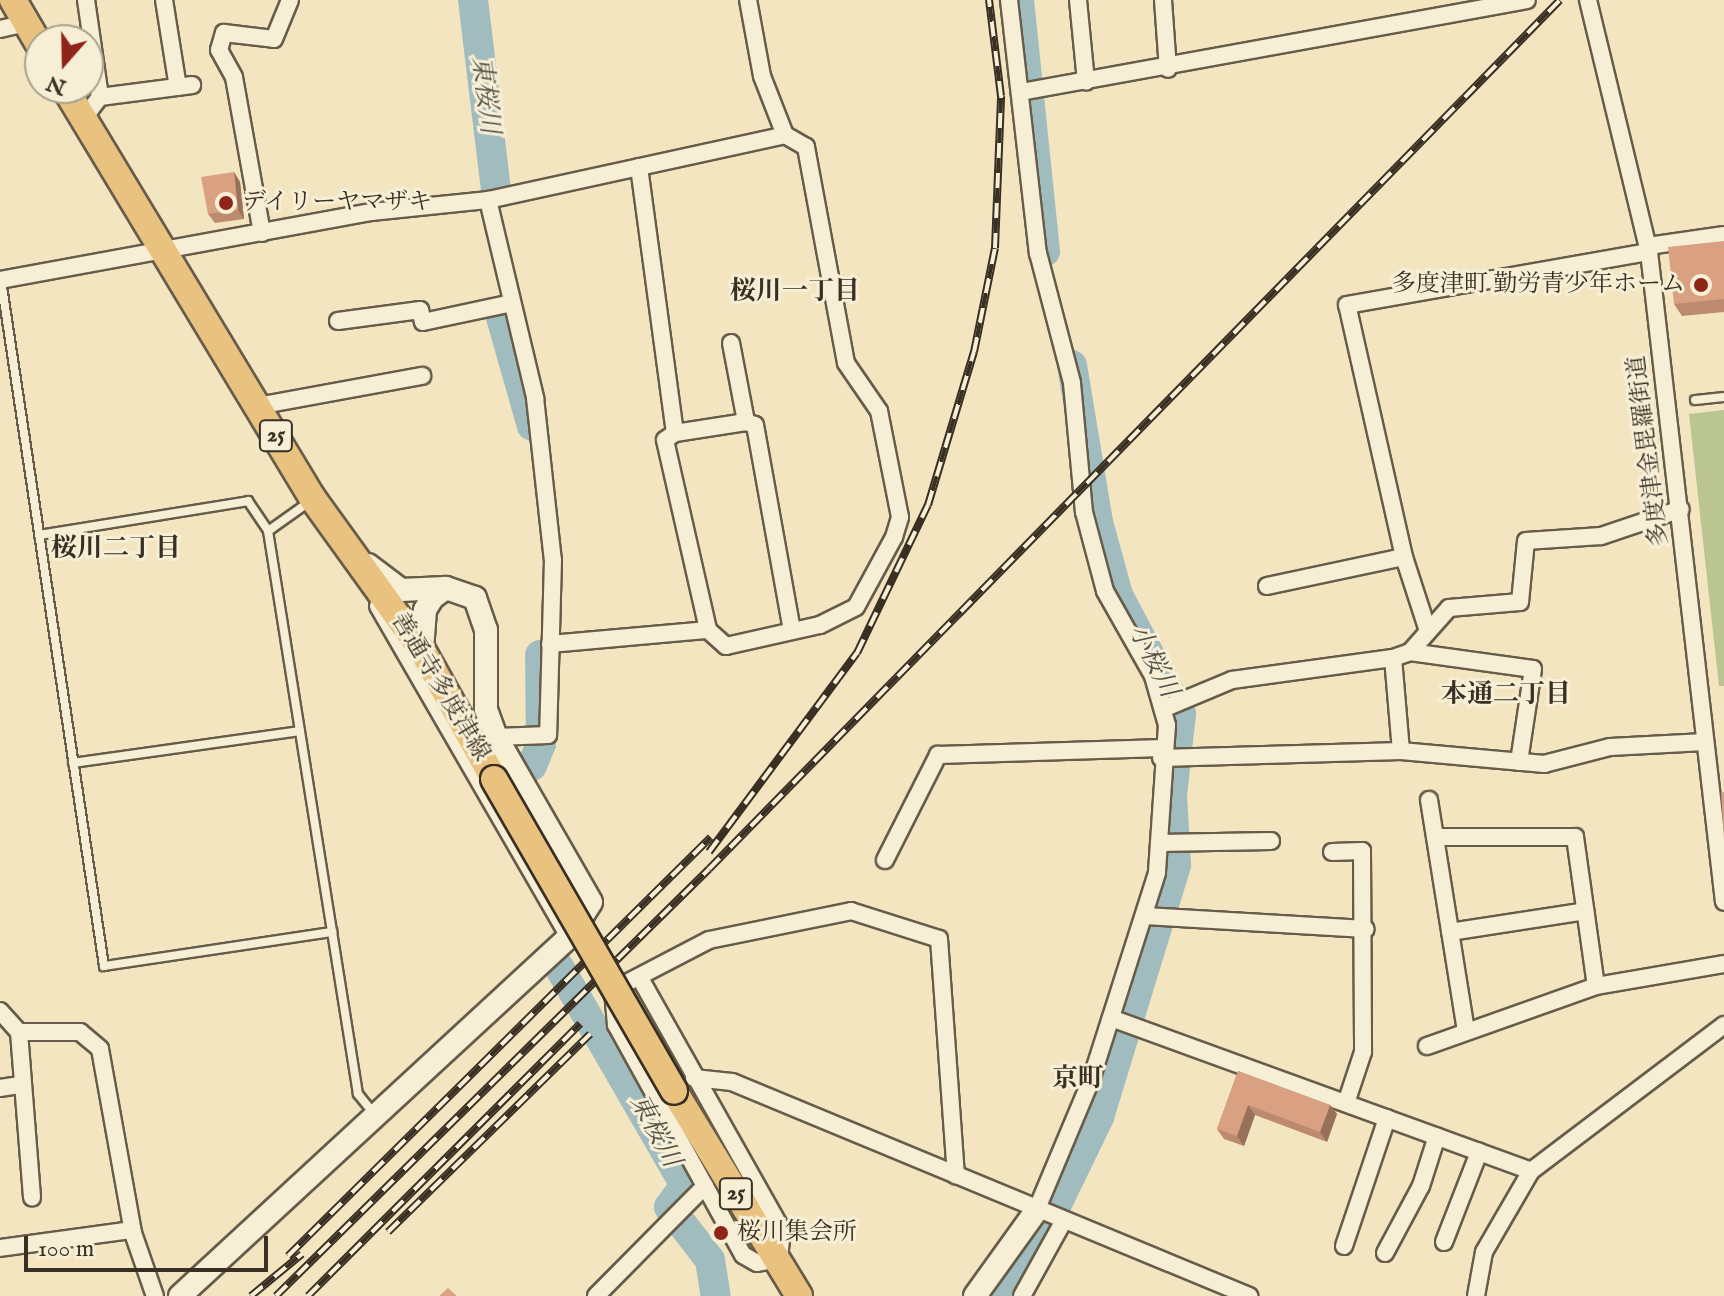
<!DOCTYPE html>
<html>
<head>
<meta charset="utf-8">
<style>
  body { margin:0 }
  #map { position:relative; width:1724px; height:1296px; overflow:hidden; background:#f2e5c0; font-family:"IM FELL English","Noto Serif JP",serif }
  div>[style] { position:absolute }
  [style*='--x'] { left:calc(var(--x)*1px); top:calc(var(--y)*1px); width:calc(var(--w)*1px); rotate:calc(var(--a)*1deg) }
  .green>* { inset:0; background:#bac592 }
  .river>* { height:30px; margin:-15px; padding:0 15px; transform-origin:15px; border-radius:15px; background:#a1bcbe }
  .roads { filter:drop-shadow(2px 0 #675c4a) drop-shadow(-2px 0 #675c4a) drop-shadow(0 2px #675c4a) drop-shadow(0 -2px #675c4a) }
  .lane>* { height:8px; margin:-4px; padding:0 4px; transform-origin:4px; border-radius:4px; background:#f7eed6 }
  .street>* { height:16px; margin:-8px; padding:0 8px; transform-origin:8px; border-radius:8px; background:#f7eed6 }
  .secondary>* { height:22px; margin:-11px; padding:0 11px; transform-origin:11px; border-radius:11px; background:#f7eed6 }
  .primary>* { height:26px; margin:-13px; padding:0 13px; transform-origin:13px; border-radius:13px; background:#e9c280 }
  .rail>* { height:8px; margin-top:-4px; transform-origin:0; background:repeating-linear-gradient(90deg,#f7eed6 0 15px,#392f22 0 30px); box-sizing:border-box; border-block:2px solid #392f22 }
  .bridges { filter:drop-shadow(2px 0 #392f22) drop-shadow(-2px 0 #392f22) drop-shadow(0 2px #392f22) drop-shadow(0 -2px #392f22) }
  .primary-bridge>* { height:26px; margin:-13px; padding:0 13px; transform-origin:13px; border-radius:13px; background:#e9c280 }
  .wall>* { inset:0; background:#bb8a6f }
  .shaded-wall>* { inset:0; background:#98715a }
  .building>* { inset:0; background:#d9a181 }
  .dots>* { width:22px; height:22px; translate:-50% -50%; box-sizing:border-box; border:4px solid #f7eed6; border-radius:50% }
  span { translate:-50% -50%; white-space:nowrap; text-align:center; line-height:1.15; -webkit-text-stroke:6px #f7eed6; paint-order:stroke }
  .shield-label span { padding:2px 6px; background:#f7eed6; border:2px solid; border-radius:6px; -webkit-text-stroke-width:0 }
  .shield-label { font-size:22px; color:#392f22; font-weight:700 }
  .poi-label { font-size:24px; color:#392f22 }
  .left { translate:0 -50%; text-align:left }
  .right { translate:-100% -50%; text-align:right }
  .street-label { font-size:24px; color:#392f22 }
  .water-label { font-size:26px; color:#535249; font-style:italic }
  .neighbourhood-label { font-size:26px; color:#392f22; font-weight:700 }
  .north { position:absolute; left:24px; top:24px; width:80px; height:80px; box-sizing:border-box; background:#f7eed6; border:2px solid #aba28e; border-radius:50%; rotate:200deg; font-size:22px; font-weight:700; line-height:32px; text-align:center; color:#392f22 }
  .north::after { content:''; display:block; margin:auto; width:28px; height:36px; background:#8f2418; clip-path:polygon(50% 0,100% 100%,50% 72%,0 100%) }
  .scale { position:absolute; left:24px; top:1236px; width:244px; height:36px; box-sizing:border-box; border:4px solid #392f22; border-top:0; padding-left:10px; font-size:24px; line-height:28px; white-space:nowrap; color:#392f22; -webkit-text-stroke:6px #f7eed6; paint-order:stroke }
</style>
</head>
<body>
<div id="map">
  <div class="green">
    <div style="clip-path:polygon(1724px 410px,1724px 686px,1719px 686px,1689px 414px)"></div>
  </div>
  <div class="river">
    <div style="--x:473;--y:0;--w:190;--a:83.1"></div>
    <div style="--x:1019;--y:0;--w:253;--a:84.1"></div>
    <div style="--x:500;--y:314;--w:116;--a:74.1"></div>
    <div style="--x:532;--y:766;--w:24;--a:-68"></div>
    <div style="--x:541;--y:744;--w:89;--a:-90.6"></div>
    <div style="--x:559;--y:967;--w:252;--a:60"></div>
    <div style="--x:685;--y:1185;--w:27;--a:126"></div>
    <div style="--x:669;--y:1207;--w:67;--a:52.3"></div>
    <div style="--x:710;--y:1260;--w:36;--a:81"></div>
    <div style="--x:1002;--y:1296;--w:75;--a:-56.9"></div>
    <div style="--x:1043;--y:1233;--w:129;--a:-64.2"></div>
    <div style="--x:1099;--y:1117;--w:264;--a:-73"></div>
    <div style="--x:1176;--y:865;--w:70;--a:-93.3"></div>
    <div style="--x:1172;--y:795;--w:81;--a:-83.7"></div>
    <div style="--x:1181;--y:714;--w:135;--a:-117.9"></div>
    <div style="--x:1118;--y:595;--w:76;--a:-105.3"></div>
    <div style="--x:1098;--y:522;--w:159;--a:-99.4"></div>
  </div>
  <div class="roads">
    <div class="lane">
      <div style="--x:1;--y:280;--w:694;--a:81.46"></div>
      <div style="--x:104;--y:966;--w:231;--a:-8.5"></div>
      <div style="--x:1695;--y:400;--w:29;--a:-6"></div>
      <div style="--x:309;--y:502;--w:50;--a:144.7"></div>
      <div style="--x:268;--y:531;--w:570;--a:80.92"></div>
      <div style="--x:358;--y:1094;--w:26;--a:51"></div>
      <div style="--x:39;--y:535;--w:212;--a:-9.2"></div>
      <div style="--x:248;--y:501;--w:36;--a:56"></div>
      <div style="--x:73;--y:763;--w:229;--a:-8"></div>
    </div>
    <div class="street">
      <div style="--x:164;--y:0;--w:88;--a:80.9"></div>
      <div style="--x:1009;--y:0;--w:255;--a:83.5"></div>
      <div style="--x:1038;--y:253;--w:134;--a:75.3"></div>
      <div style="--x:1072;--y:383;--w:130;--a:84.7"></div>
      <div style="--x:1084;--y:512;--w:82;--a:75.1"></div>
      <div style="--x:1105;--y:591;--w:98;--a:60.5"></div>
      <div style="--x:1153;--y:676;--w:51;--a:74.1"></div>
      <div style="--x:1167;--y:725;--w:148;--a:93.9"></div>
      <div style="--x:1157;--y:873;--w:217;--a:107.7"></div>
      <div style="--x:1091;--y:1080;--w:142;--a:112.8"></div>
      <div style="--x:1078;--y:0;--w:82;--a:84.4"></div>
      <div style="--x:1163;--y:0;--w:69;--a:85.9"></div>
      <div style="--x:1588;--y:0;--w:259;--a:76.4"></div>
      <div style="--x:1649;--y:252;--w:654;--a:83.42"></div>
      <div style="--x:0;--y:29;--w:27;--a:-13"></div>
      <div style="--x:1021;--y:92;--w:514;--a:-10.3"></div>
      <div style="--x:100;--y:97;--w:93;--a:-7.4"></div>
      <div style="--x:84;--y:118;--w:26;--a:-53"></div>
      <div style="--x:100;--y:97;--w:98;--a:-98.2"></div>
      <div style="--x:639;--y:167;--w:268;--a:82.3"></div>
      <div style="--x:675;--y:433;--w:12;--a:145"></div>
      <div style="--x:665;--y:440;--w:195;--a:77.2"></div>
      <div style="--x:488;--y:200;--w:204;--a:76.6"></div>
      <div style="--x:535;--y:398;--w:163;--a:83.7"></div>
      <div style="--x:553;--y:560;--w:175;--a:91.6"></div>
      <div style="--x:548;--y:735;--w:52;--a:177.8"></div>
      <div style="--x:262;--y:233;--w:158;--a:-100.2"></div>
      <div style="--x:234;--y:77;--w:31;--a:-119"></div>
      <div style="--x:219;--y:50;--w:18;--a:-74"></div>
      <div style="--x:224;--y:33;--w:50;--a:6.8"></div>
      <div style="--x:274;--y:39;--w:42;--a:-67.7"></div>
      <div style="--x:1648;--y:246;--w:77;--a:-8.2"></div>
      <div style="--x:0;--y:280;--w:378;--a:-10.4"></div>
      <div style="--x:372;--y:212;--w:117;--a:-5.9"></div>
      <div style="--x:488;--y:200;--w:304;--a:-12.3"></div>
      <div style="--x:338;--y:321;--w:83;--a:-7.6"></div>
      <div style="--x:420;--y:310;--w:12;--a:76"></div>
      <div style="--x:423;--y:322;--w:87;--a:-12"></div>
      <div style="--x:731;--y:343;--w:80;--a:79.2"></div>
      <div style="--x:746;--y:422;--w:9;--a:18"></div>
      <div style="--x:755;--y:425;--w:209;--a:79.8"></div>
      <div style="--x:258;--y:406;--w:167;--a:-10.4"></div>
      <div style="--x:675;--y:433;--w:72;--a:-8.8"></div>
      <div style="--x:1267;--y:586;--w:140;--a:-12"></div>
      <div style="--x:378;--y:606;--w:382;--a:60"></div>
      <div style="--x:1428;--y:631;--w:78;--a:-108"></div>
      <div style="--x:1404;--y:557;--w:258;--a:-102.7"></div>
      <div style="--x:1347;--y:305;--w:307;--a:-10"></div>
      <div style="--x:550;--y:644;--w:159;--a:-5.1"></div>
      <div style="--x:708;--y:630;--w:24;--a:42"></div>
      <div style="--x:726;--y:646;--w:96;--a:-12.6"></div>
      <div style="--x:820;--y:625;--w:40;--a:-26.6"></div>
      <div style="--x:856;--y:607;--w:80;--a:-61.5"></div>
      <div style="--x:894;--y:537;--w:21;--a:-73"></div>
      <div style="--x:900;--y:517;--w:108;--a:-101.2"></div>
      <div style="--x:879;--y:411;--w:58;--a:-124.5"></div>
      <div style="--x:846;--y:363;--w:220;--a:-100.5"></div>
      <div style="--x:806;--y:147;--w:24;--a:-150"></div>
      <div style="--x:785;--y:135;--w:63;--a:-111.3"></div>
      <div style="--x:762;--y:76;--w:77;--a:-100.4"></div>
      <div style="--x:1410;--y:652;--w:124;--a:7.9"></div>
      <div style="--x:1533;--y:669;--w:94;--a:98.6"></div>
      <div style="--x:1165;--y:708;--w:73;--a:-22.7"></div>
      <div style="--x:1232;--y:680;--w:162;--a:-7.8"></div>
      <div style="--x:1401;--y:751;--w:93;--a:-94.9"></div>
      <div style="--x:1393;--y:658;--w:18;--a:-19"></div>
      <div style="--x:1410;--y:652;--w:59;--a:-48.4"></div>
      <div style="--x:1449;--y:608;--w:71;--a:-4.8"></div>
      <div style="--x:1520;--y:602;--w:61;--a:-84.4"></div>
      <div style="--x:1526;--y:541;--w:75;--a:-3.8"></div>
      <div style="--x:1601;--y:536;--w:84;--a:-18.6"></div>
      <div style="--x:1161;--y:758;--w:240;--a:-1.7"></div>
      <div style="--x:1401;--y:751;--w:144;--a:5.2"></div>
      <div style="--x:1544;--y:764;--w:68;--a:-14.4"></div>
      <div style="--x:1610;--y:747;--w:95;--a:-3"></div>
      <div style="--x:1429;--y:800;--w:233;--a:80.9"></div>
      <div style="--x:1435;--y:837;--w:140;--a:0"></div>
      <div style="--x:1575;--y:837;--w:150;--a:82"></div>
      <div style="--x:1159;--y:843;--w:112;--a:-1"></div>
      <div style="--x:1332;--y:852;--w:30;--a:-2"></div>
      <div style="--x:1362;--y:851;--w:201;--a:89.7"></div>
      <div style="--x:1363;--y:1052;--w:54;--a:108.4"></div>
      <div style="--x:885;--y:860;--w:118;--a:-63.2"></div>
      <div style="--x:938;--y:755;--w:225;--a:-1.8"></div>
      <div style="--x:1145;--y:916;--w:221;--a:3.4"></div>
      <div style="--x:1450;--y:932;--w:137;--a:-8.8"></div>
      <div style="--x:641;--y:980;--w:287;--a:60.6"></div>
      <div style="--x:782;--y:1230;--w:29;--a:96"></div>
      <div style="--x:779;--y:1259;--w:22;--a:170"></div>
      <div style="--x:757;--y:1263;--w:16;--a:-150"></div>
      <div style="--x:743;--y:1255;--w:263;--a:-118.9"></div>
      <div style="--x:616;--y:1025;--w:35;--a:-95"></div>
      <div style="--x:613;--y:990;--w:108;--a:-27.5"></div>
      <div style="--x:709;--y:940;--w:145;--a:-11.5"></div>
      <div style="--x:851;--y:911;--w:92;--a:17.7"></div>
      <div style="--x:939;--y:939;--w:237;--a:85.9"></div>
      <div style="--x:0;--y:1011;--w:28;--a:48"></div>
      <div style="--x:19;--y:1032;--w:61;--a:0"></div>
      <div style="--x:80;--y:1032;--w:26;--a:40"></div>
      <div style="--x:100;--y:1049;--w:187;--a:79.8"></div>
      <div style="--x:133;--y:1233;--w:67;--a:70.8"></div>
      <div style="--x:1111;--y:1018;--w:447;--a:20"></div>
      <div style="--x:19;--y:1032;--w:166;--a:85.5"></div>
      <div style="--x:1427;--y:1046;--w:179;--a:-19.5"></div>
      <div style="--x:1596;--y:986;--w:130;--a:-9.8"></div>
      <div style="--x:694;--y:1078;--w:38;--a:6"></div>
      <div style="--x:732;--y:1082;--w:560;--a:22.49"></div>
      <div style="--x:0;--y:1088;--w:19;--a:-9"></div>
      <div style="--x:1444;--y:1242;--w:97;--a:-68.7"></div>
      <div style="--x:1344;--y:1246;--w:135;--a:-71.4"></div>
      <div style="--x:0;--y:1248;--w:133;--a:-7.8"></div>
      <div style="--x:1385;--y:1253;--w:76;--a:-61.8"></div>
      <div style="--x:1421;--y:1186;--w:52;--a:-72.3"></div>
      <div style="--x:596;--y:1296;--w:155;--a:-45.3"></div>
      <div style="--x:1022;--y:1296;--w:85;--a:-61"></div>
      <div style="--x:1476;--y:1296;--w:45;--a:-79.7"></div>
      <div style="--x:1484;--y:1252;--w:94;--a:-59.9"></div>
      <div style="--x:1531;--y:1171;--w:242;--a:-37.1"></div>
    </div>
    <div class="secondary">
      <div style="--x:368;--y:565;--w:41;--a:37.1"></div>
      <div style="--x:401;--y:590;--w:44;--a:-2.6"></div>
      <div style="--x:180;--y:1296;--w:529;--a:-42.7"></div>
      <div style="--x:569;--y:937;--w:41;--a:-57.8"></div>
      <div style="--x:591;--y:902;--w:190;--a:-119.9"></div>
      <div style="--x:496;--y:737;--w:30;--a:-110"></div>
      <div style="--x:486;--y:709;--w:79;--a:-90"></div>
      <div style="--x:486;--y:630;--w:34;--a:-109"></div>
      <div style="--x:475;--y:598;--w:31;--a:-161"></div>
      <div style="--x:446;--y:588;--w:16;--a:145"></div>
      <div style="--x:433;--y:597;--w:15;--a:122"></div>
      <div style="--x:425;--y:610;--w:40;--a:94.3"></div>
      <div style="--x:975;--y:1296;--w:105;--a:-54.3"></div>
    </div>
    <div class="primary">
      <div style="--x:13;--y:0;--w:53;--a:59.6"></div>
      <div style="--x:65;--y:88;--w:480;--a:58.9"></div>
      <div style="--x:313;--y:499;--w:186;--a:54.2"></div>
      <div style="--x:422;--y:650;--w:148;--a:60.8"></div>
      <div style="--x:674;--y:1091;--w:240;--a:58.6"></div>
    </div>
  </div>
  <div class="rail">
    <div style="--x:709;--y:852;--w:248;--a:-53.4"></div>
    <div style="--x:857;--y:653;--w:164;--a:-64.4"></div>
    <div style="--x:928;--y:505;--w:160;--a:-73.3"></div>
    <div style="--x:974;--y:352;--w:106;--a:-78.6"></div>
    <div style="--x:995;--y:248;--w:152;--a:-87.7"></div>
    <div style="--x:1001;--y:96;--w:97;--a:-97.1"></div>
    <div style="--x:388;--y:1232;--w:283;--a:-44.4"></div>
    <div style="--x:288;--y:1256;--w:595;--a:-44.73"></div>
    <div style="--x:251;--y:1296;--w:66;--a:-39.5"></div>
    <div style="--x:276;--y:1296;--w:608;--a:-44.6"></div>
    <div style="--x:709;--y:869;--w:1216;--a:-45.6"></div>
    <div style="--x:308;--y:1296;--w:385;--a:-45"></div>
  </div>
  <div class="bridges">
    <div class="primary-bridge">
      <div style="--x:494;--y:779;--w:360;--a:60"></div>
    </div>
  </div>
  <div class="wall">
    <div style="clip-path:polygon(234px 172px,240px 182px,244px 219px,215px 223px,208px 214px)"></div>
    <div style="clip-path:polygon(1724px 241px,1724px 312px,1682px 316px,1674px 304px)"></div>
    <div style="clip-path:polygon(1238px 1071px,1330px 1105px,1337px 1114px,1327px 1142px,1255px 1115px,1244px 1146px,1224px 1139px,1217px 1129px)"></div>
  </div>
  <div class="shaded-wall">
    <div style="clip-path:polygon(234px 172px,240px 182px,244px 219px,238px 210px)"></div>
    <div style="clip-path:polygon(1248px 1105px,1255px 1115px,1244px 1146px,1237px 1136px)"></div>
    <div style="clip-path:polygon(1330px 1105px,1337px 1114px,1327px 1142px,1320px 1132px)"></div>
  </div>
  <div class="building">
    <div style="clip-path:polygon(234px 172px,238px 210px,208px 214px,201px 177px)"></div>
    <div style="clip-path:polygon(1724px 241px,1724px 299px,1674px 304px,1668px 247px)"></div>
    <div style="clip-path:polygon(1721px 792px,1724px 792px,1724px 839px)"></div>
    <div style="clip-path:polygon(1238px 1071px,1330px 1105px,1320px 1132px,1248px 1105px,1237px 1136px,1217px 1129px)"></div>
    <div style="clip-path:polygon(448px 1288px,457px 1296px,439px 1296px)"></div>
  </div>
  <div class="dots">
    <div style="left:226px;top:203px;background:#8f2418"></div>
    <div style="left:1701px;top:285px;background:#8f2418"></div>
    <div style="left:721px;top:1233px;background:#8f2418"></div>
  </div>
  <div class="shield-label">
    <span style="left:276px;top:436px">25</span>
    <span style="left:736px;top:1194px">25</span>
  </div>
  <div class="poi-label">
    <span class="left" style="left:242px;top:203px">デイリーヤマザキ</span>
    <span class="right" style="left:1685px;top:285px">多度津町 勤労青少年ホーム</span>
    <span class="left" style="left:737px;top:1233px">桜川集会所</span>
  </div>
  <div class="street-label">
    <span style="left:1649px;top:451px;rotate:-97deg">多度津金毘羅街道</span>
    <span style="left:440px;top:687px;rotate:59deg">善通寺多度津線</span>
  </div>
  <div class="water-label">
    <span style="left:485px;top:95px;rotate:83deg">東桜川</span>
    <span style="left:1153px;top:661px;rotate:63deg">小桜川</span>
    <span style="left:655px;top:1131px;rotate:62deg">東桜川</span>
  </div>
  <div class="neighbourhood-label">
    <span style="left:795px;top:292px">桜川一丁目</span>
    <span style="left:116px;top:549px">桜川二丁目</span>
    <span style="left:1506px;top:695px">本通二丁目</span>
    <span style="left:1078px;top:1079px">京町</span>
  </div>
  <div class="north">N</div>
  <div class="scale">100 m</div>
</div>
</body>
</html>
